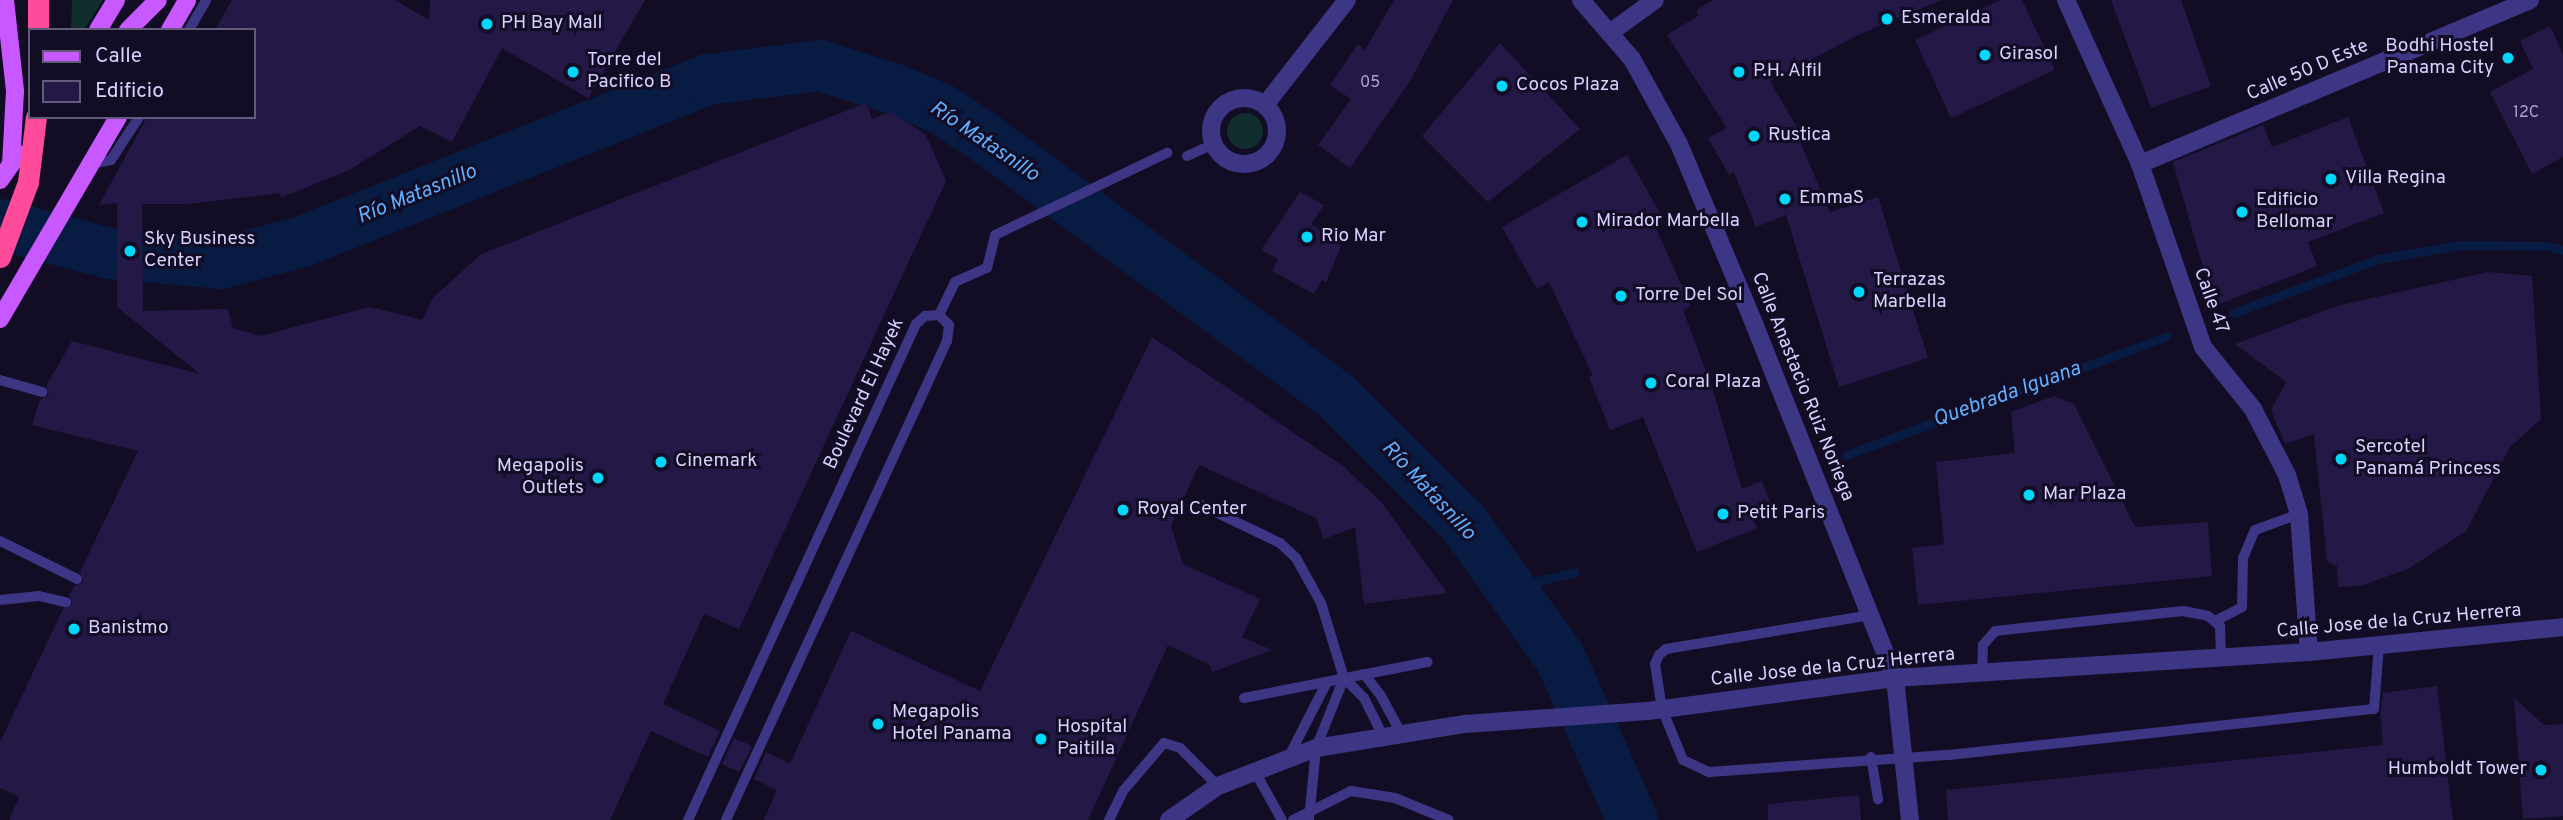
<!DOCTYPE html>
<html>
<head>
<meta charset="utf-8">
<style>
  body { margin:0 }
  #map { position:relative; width:2563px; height:820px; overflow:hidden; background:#120d24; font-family:Overpass,sans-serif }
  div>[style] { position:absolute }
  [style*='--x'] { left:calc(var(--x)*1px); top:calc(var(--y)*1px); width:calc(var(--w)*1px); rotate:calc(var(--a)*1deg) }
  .green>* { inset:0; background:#102e2e }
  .round { border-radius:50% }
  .stream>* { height:9px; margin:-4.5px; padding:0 4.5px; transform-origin:4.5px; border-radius:4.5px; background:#081b43 }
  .river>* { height:51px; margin:-25.5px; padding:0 25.5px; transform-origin:25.5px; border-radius:25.5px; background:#081b43 }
  .building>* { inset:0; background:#241946 }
  .service>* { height:10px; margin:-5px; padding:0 5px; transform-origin:5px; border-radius:5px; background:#3d3685 }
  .minor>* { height:18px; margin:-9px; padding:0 9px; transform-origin:9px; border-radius:9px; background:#3d3685 }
  .minor>.ring { margin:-9px; padding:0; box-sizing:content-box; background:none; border:18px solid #3d3685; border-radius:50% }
  .tertiary>* { height:18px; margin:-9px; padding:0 9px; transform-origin:9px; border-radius:9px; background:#3d3685 }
  .primary>* { height:18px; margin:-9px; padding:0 9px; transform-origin:9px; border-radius:9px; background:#c858ff }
  .motorway>* { height:21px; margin:-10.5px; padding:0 10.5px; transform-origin:10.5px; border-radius:10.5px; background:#ff4c9a }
  .motorway-bridge>* { height:21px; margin:-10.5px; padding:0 10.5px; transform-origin:10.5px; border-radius:10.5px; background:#ff4c9a }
  .dots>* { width:19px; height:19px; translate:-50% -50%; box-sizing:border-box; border:4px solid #120d24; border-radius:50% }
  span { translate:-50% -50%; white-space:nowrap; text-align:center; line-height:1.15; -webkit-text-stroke:6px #120d24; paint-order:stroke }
  .number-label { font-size:16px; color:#aba3d1 }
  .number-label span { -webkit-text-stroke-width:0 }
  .poi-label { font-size:19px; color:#d8d1ff }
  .left { translate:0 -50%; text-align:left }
  .right { translate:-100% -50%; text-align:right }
  .street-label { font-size:19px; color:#d8d1ff }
  .water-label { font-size:21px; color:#5faeff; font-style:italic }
  .legend { position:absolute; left:28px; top:28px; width:228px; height:91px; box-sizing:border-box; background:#120d24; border:2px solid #615b7c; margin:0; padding:9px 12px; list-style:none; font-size:21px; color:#d8d1ff }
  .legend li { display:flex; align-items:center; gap:14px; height:35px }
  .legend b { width:35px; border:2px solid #615b7c }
</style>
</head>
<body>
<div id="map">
  <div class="green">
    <div style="clip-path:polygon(72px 0,103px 0,84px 30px,71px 30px)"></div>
    <div class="round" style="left:1227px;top:113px;width:36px;height:36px"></div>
  </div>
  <div class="stream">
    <div style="--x:2233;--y:313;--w:155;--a:-20.4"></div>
    <div style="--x:2378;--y:259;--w:83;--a:-9.7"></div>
    <div style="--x:2460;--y:245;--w:88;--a:0.7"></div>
    <div style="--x:2548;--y:246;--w:16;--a:15"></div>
    <div style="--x:1846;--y:455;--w:342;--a:-20.3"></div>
    <div style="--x:1509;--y:588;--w:68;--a:-13.6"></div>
  </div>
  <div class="river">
    <div style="--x:0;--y:224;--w:112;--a:15"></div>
    <div style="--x:108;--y:253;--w:112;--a:5.1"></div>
    <div style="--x:220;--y:263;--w:85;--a:-15"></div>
    <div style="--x:302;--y:241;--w:436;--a:-21.8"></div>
    <div style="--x:707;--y:79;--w:113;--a:-7.1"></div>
    <div style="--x:819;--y:65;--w:80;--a:17.5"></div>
    <div style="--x:895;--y:89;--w:49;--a:22.9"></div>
    <div style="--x:940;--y:108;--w:49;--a:33.4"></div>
    <div style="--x:981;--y:135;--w:441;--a:36.3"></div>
    <div style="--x:1336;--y:396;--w:177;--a:44.8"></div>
    <div style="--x:1462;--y:521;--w:168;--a:54.4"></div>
    <div style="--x:1560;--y:658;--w:177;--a:66"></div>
  </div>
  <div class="building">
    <div style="clip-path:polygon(232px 0,395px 0,429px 20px,430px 0,645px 0,588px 98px,502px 48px,452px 142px,420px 126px,349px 170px,281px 198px,280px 193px,189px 204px,142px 204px,143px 311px,228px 309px,233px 328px,260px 336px,370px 307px,422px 320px,433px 298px,481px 254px,866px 103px,872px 119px,891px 112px,926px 135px,946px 181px,739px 629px,704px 614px,663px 704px,720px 731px,708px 757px,651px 731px,610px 820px,9px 820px,19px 797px,0 788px,0 742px,63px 609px,73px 604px,69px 595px,74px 586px,84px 582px,80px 572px,138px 451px,32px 425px,40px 400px,49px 395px,46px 386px,72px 341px,200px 374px,117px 307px,117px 203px,99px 205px,147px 117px,254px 117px,254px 30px,215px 30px)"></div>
    <div style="clip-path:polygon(1394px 0,1453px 0,1410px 81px,1350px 168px,1318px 145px,1351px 99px,1330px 85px,1358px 44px,1365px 50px)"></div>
    <div style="clip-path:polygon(1713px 0,1941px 0,1858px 35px,1770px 81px,1800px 133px,1797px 135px,1830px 212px,1878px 197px,1928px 358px,1839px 387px,1786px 215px,1756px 227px,1734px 172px,1729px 175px,1708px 138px,1727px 128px,1667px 35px,1698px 16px,1697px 10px)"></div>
    <div style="clip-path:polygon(2001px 0,2022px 0,2055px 70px,1951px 118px,1915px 40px)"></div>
    <div style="clip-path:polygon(2111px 0,2181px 0,2211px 86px,2151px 108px)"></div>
    <div style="clip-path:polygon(2550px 26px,2563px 54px,2563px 157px,2532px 174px,2490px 92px,2533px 69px,2520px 41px)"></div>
    <div style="clip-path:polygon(1500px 43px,1580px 129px,1488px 202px,1422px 136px)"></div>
    <div style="clip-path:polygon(2348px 117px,2384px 213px,2308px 242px,2317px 266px,2214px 306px,2173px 162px,2263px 125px,2272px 147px)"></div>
    <div style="clip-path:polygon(1627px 155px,1662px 217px,1653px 222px,1691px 306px,1683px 310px,1713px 390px,1742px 489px,1762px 481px,1773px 510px,1753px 519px,1757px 528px,1697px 552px,1643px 417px,1610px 430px,1589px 377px,1593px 376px,1549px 282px,1537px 289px,1502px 227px)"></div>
    <div style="clip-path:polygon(1300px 192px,1324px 205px,1311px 224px,1341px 246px,1326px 282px,1322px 280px,1314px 294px,1272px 271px,1278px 259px,1261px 250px)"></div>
    <div style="clip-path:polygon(2488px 272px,2532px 276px,2541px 419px,2510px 447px,2466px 531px,2408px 569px,2360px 586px,2338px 587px,2337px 566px,2327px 561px,2314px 434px,2285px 444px,2271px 410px,2286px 382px,2235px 344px,2337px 306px)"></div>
    <div style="clip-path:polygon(1152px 337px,1343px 466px,1382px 503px,1447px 593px,1364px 604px,1355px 527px,1324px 539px,1316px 518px,1199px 465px,1171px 526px,1183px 564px,1260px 599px,1242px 637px,1272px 650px,1212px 672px,1210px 665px,1168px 645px,1088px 820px,764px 820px,777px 790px,754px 779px,766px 752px,790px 764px,851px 631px,980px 691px)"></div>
    <div style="clip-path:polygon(2054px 396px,2074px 404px,2135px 527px,2208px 522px,2212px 576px,1918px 605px,1912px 548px,1944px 544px,1936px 462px,2015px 453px,2011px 412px)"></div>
    <div style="clip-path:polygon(2437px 686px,2453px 820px,1948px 820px,1946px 790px,2383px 745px,2380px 714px,2383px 693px)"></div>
    <div style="clip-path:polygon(2514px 698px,2544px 725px,2563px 724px,2563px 816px,2523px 819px)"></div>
    <div style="clip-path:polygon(734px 738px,752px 746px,739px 772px,722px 764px)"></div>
    <div style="clip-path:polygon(1859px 795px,1861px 820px,1768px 820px,1768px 804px)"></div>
  </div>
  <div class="service">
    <div style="--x:189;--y:30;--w:34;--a:-60"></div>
    <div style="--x:1187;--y:156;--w:30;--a:-24"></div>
    <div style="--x:91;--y:164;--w:20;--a:-11"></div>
    <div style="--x:111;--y:160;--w:51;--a:-56.9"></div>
    <div style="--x:939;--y:315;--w:37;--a:-64"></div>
    <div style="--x:955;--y:282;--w:35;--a:-24"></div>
    <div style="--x:987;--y:268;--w:34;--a:-76"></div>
    <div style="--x:995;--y:235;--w:191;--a:-25.5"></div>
    <div style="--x:0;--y:380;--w:44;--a:15.9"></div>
    <div style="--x:1201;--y:505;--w:88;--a:25.7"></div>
    <div style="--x:1280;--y:543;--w:22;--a:43"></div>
    <div style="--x:1296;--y:558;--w:51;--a:60.9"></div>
    <div style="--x:1321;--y:603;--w:78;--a:73"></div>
    <div style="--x:1344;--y:678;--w:28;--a:45"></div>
    <div style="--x:1364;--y:698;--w:42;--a:63.4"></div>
    <div style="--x:0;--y:541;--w:86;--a:26.3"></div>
    <div style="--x:0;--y:600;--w:39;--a:-6"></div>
    <div style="--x:39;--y:596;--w:28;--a:13"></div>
    <div style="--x:1871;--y:615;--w:208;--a:170.6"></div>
    <div style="--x:1666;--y:649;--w:9;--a:139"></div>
    <div style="--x:1659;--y:655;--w:10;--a:114"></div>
    <div style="--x:1655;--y:664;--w:46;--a:81.2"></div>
    <div style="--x:1662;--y:709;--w:55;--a:67.6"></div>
    <div style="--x:1683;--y:760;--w:29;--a:25"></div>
    <div style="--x:1709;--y:772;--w:241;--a:-4.1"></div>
    <div style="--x:1949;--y:755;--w:427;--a:-6.2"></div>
    <div style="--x:2374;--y:709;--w:64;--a:-85.5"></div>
    <div style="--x:2215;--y:621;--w:30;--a:-27"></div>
    <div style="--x:2242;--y:607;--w:49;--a:-88.8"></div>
    <div style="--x:2243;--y:558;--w:30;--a:-67"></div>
    <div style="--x:2255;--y:530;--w:47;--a:-20"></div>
    <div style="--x:1982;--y:673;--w:28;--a:-88"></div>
    <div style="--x:1983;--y:645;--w:18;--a:-49"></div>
    <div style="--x:1995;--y:631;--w:189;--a:-6.1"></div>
    <div style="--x:2183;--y:611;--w:25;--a:11"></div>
    <div style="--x:2208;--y:616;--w:16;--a:40"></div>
    <div style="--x:2220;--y:626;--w:32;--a:88"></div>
    <div style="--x:1364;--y:674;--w:28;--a:52"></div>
    <div style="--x:1381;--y:696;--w:42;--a:61.6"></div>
    <div style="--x:1244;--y:698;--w:187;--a:-11.1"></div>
    <div style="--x:1871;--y:757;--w:43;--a:80.5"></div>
    <div style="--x:1288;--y:758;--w:85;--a:-62.8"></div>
    <div style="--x:1254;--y:770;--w:57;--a:60.8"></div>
    <div style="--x:688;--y:820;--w:546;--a:-65.31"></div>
    <div style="--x:916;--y:324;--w:12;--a:-42"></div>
    <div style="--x:925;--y:316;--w:14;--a:-4"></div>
    <div style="--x:939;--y:315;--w:14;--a:45"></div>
    <div style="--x:949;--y:325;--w:16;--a:97"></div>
    <div style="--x:947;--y:341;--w:528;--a:114.77"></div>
    <div style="--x:1109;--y:820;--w:32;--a:-64"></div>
    <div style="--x:1123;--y:791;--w:63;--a:-49.5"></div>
    <div style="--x:1164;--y:743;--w:17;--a:17"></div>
    <div style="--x:1180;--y:748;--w:54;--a:45"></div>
    <div style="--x:1293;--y:820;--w:65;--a:-26.6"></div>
    <div style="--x:1351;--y:791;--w:45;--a:9"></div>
    <div style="--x:1395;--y:798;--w:58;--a:22.2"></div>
    <div style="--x:1309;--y:820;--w:72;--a:-84.4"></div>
    <div style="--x:1316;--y:748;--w:75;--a:-68.2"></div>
  </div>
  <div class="minor">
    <div style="--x:1581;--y:0;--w:78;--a:49.2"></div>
    <div style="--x:1632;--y:59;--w:97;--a:61.1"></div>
    <div style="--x:1679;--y:144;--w:197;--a:67.3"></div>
    <div style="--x:1755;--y:326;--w:379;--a:68.3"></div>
    <div style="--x:1895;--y:678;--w:143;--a:84"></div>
    <div style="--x:2066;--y:0;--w:180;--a:65.7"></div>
    <div style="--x:2140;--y:164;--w:194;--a:71"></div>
    <div style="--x:2203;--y:347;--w:80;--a:51.1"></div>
    <div style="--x:2253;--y:409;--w:74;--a:62.7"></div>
    <div style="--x:2287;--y:475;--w:41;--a:72.9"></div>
    <div style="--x:2299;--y:514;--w:138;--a:85.9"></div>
    <div style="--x:1611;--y:32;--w:54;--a:-36"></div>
    <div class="ring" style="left:1211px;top:98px;width:48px;height:48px"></div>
    <div style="--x:1265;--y:105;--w:133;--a:-52"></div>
    <div style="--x:2140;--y:164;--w:423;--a:-22.8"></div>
  </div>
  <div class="tertiary">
    <div style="--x:1169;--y:820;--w:60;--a:-34.8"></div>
    <div style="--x:1218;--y:786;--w:105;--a:-21.2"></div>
    <div style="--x:1316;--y:748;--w:151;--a:-9.2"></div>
    <div style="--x:1465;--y:724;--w:183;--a:-4.1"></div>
    <div style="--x:1648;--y:711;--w:249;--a:-7.6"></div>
    <div style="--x:1895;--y:678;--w:415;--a:-3.6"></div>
    <div style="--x:2309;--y:652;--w:255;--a:-5.6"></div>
  </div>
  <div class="primary">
    <div style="--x:5;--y:0;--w:92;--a:83.7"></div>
    <div style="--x:15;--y:91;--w:73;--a:93.1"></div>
    <div style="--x:98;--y:30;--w:35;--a:-59"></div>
    <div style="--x:128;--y:30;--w:42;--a:-45"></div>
    <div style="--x:170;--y:30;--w:34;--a:-60"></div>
    <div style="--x:0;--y:180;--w:32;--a:-55"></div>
    <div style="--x:0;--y:319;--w:234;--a:-59.7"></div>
  </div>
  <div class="motorway">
    <div style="--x:38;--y:30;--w:30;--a:-90"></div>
  </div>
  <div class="motorway-bridge">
    <div style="--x:0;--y:257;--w:80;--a:-69.5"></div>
    <div style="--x:28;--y:182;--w:65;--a:-83"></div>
  </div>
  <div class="dots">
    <div style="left:1887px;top:19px;background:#00d7fc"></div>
    <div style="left:487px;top:24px;background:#00d7fc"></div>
    <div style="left:1985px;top:55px;background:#00d7fc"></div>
    <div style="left:2508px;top:58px;background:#00d7fc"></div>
    <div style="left:573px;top:72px;background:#00d7fc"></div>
    <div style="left:1739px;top:72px;background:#00d7fc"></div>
    <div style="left:1502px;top:86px;background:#00d7fc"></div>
    <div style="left:1754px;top:136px;background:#00d7fc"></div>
    <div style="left:2331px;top:179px;background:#00d7fc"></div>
    <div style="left:1785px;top:199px;background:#00d7fc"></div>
    <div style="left:2242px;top:212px;background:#00d7fc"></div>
    <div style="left:1582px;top:222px;background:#00d7fc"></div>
    <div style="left:1307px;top:237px;background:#00d7fc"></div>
    <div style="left:130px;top:251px;background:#00d7fc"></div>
    <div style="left:1859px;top:292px;background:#00d7fc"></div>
    <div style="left:1621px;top:296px;background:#00d7fc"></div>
    <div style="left:1651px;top:383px;background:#00d7fc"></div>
    <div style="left:2341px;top:459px;background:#00d7fc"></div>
    <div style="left:661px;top:462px;background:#00d7fc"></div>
    <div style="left:598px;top:478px;background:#00d7fc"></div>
    <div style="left:2029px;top:495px;background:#00d7fc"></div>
    <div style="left:1123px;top:510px;background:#00d7fc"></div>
    <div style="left:1723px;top:514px;background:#00d7fc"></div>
    <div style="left:74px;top:629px;background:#00d7fc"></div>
    <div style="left:878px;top:724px;background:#00d7fc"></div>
    <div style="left:1041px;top:739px;background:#00d7fc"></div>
    <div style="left:2541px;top:770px;background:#00d7fc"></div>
  </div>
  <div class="number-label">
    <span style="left:1370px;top:83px">05</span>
    <span style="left:2526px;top:113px">12C</span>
  </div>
  <div class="poi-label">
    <span class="left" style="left:1901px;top:19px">Esmeralda</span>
    <span class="left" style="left:501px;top:24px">PH Bay Mall</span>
    <span class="right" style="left:2494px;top:58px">Bodhi Hostel<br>Panama City</span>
    <span class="left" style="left:1999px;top:55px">Girasol</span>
    <span class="left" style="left:587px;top:72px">Torre del<br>Pacifico B</span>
    <span class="left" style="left:1753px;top:72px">P.H. Alfil</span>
    <span class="left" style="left:1516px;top:86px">Cocos Plaza</span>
    <span class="left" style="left:1768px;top:136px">Rustica</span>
    <span class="left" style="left:2345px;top:179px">Villa Regina</span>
    <span class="left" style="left:1799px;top:199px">EmmaS</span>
    <span class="left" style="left:2256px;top:212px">Edificio<br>Bellomar</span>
    <span class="left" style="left:1596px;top:222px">Mirador Marbella</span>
    <span class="left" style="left:1321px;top:237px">Rio Mar</span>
    <span class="left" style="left:144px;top:251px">Sky Business<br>Center</span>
    <span class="left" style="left:1873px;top:292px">Terrazas<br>Marbella</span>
    <span class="left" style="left:1635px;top:296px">Torre Del Sol</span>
    <span class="left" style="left:1665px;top:383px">Coral Plaza</span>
    <span class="left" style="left:2355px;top:459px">Sercotel<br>Panamá Princess</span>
    <span class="left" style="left:675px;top:462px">Cinemark</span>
    <span class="right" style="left:584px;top:478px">Megapolis<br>Outlets</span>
    <span class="left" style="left:2043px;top:495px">Mar Plaza</span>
    <span class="left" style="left:1137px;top:510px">Royal Center</span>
    <span class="left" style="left:1737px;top:514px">Petit Paris</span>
    <span class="left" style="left:88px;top:629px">Banistmo</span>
    <span class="left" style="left:892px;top:724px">Megapolis<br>Hotel Panama</span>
    <span class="left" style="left:1057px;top:739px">Hospital<br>Paitilla</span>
    <span class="right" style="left:2527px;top:770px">Humboldt Tower</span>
  </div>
  <div class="street-label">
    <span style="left:2308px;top:71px;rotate:-23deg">Calle 50 D Este</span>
    <span style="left:2210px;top:301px;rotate:70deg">Calle 47</span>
    <span style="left:1802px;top:387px;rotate:68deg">Calle Anastacio Ruiz Noriega</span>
    <span style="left:865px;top:394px;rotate:-65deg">Boulevard El Hayek</span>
    <span style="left:2399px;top:622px;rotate:-5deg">Calle Jose de la Cruz Herrera</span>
    <span style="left:1833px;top:668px;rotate:-6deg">Calle Jose de la Cruz Herrera</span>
  </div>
  <div class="water-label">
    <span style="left:984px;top:142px;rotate:34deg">Río Matasnillo</span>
    <span style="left:417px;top:195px;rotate:-22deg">Río Matasnillo</span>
    <span style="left:2007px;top:395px;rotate:-20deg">Quebrada Iguana</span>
    <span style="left:1428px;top:491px;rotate:47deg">Río Matasnillo</span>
  </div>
  <ul class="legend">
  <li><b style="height:9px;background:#c858ff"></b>Calle</li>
  <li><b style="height:19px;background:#241946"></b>Edificio</li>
  </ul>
</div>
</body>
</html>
